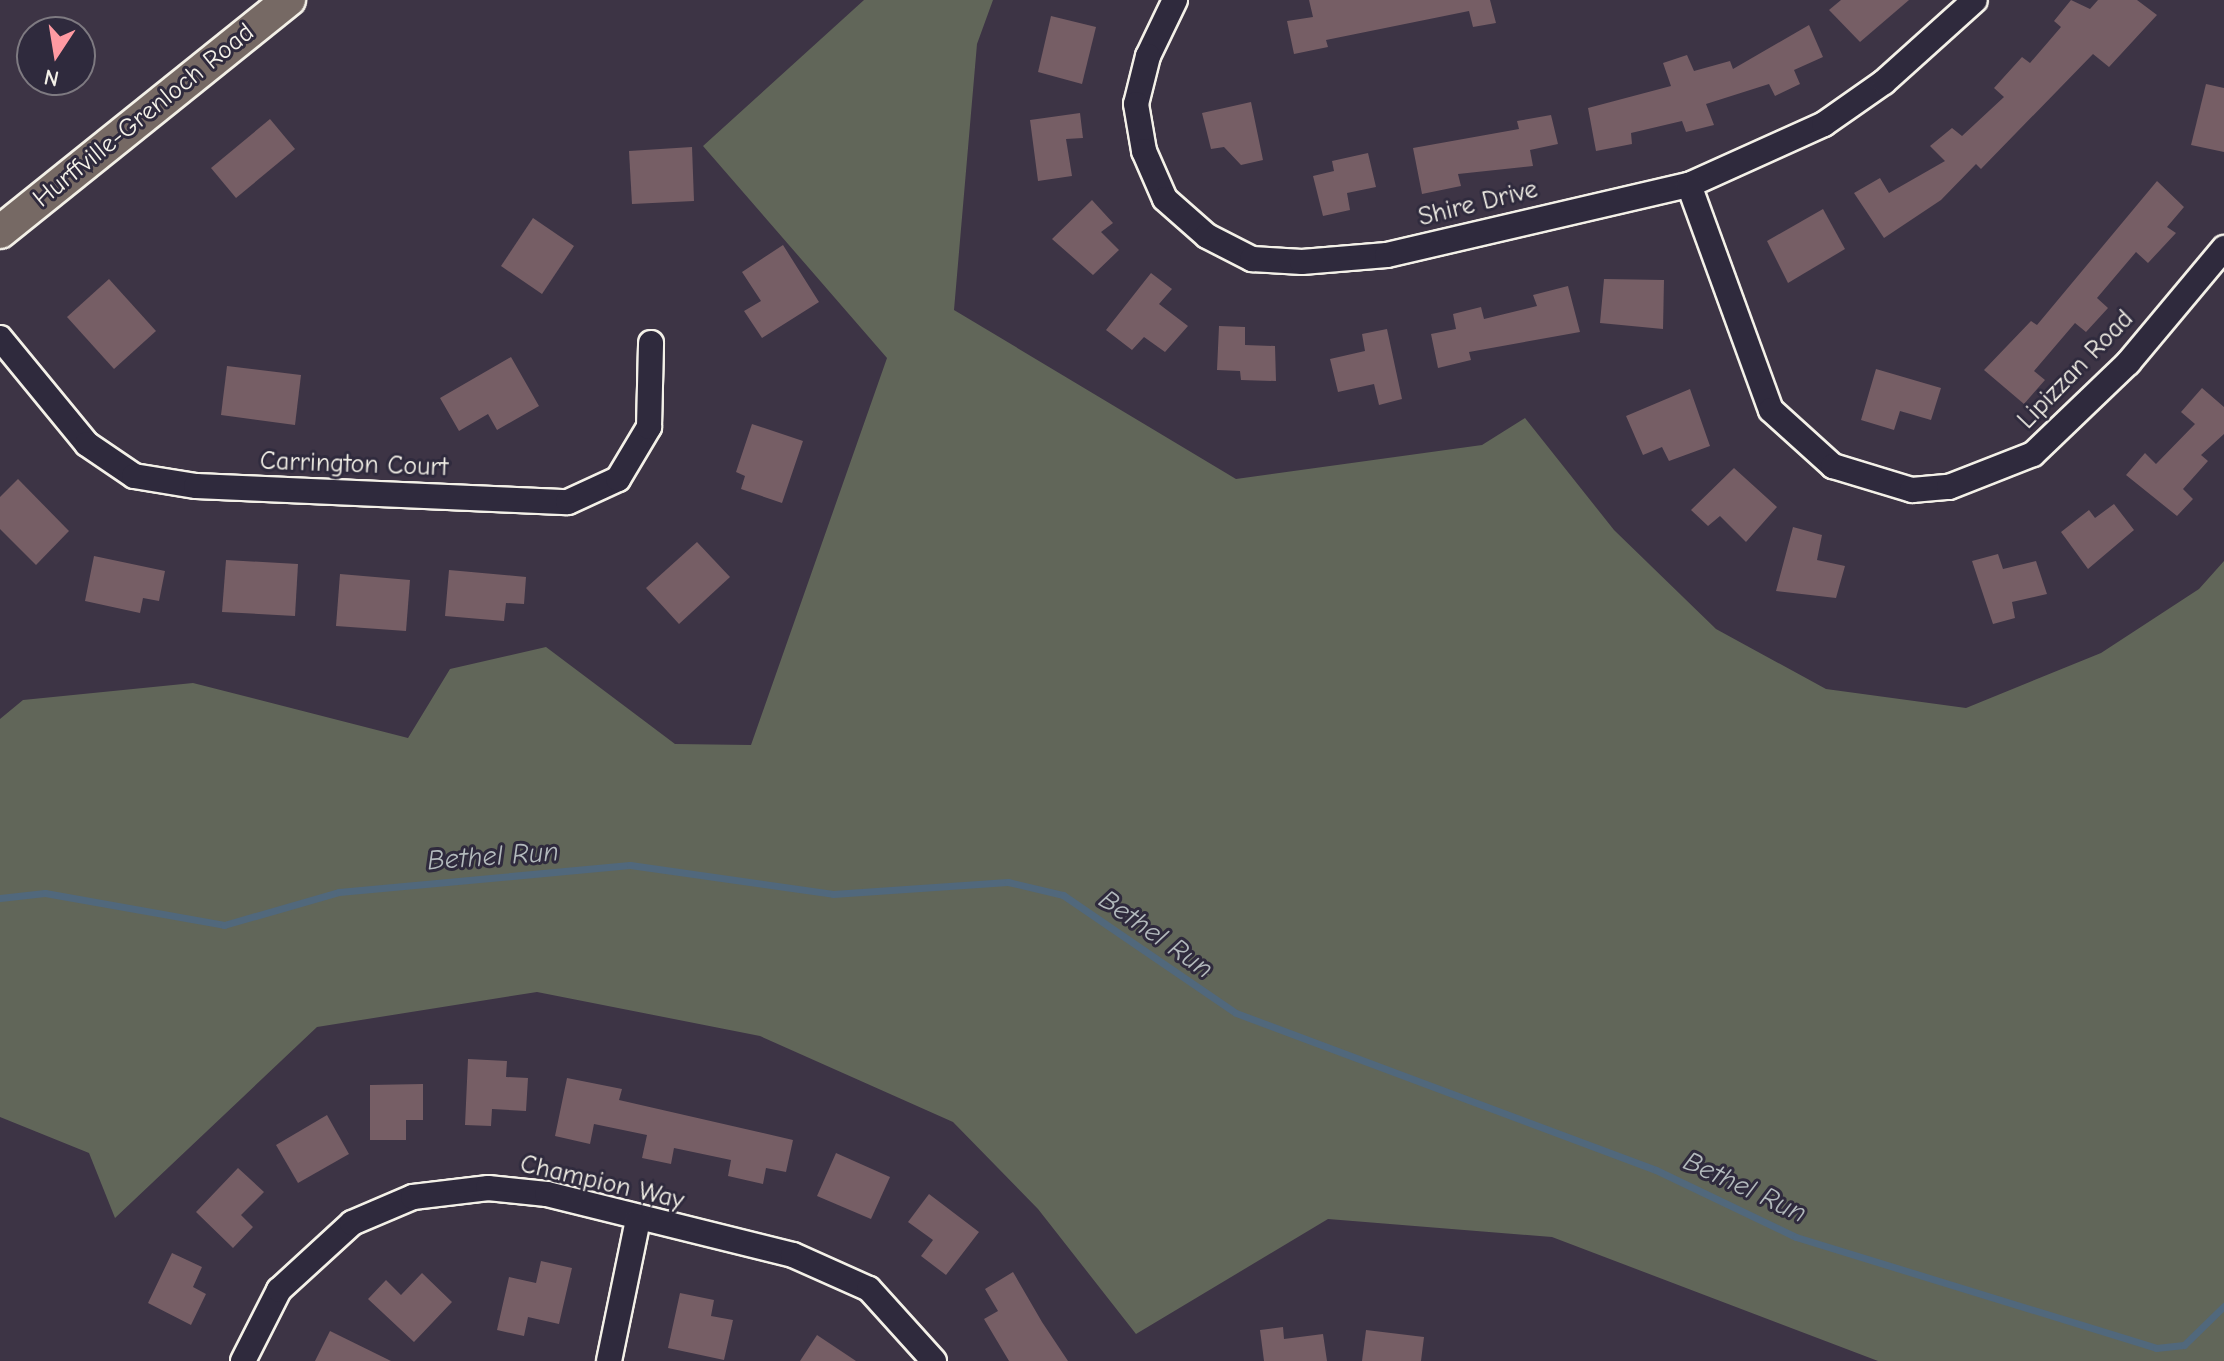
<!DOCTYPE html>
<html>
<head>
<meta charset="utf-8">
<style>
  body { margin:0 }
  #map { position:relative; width:2224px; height:1361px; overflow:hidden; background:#3d3445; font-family:"Comic Neue",sans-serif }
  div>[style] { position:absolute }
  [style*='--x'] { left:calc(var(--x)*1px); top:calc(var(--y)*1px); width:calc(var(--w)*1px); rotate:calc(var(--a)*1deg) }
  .green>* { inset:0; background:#616659 }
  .stream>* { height:7px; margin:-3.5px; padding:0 3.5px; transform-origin:3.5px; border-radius:3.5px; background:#51687c }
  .building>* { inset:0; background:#765e65 }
  .roads { filter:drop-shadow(2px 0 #f4f1e8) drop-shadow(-2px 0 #f4f1e8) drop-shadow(0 2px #f4f1e8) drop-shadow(0 -2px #f4f1e8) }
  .minor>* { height:24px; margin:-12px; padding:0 12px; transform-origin:12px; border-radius:12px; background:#2f2a3d }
  .major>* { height:32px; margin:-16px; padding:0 16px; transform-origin:16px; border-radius:16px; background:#766964 }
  span { translate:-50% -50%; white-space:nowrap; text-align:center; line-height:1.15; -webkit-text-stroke:6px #2f2a3d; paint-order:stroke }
  .street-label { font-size:26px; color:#f4f1e8 }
  .water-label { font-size:28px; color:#b3babd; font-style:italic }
  .north { position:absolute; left:16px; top:16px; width:80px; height:80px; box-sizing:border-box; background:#2f2a3d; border:2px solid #7e7a81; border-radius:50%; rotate:192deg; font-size:22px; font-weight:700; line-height:32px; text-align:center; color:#f4f1e8 }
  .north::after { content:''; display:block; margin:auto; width:28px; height:36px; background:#ff9aa2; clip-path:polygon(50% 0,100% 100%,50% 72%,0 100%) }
</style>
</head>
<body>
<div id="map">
  <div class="green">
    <div style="clip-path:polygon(864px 0,993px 0,977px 44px,954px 310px,1236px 479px,1482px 445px,1525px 418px,1614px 530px,1716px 629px,1826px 689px,1966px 708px,2101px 653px,2199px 589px,2224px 561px,2224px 1361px,1878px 1361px,1552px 1237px,1328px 1219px,1136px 1334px,1038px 1209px,953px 1122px,760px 1036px,537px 992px,317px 1027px,115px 1218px,89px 1153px,0 1117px,0 719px,23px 700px,193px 683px,408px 738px,450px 669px,546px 647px,675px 744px,751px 745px,887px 358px,703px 146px)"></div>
  </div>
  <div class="stream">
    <div style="--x:0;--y:898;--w:45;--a:-6.3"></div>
    <div style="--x:45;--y:893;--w:182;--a:10.1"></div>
    <div style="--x:224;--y:925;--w:120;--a:-16"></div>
    <div style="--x:339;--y:892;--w:292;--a:-5.3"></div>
    <div style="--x:630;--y:865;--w:205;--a:8.1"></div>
    <div style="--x:833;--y:894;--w:175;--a:-3.9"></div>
    <div style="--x:1008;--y:882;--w:57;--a:13.3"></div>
    <div style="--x:1063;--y:895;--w:209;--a:34.3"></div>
    <div style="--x:1236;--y:1013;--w:448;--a:20.5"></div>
    <div style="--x:1656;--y:1170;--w:155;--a:25.6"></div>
    <div style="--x:1796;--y:1237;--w:377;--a:17.1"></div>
    <div style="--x:2156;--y:1348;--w:28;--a:-6"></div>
    <div style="--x:2184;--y:1345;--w:56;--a:-44.3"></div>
  </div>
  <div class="building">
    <div style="clip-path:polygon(1309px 0,1490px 0,1496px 23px,1473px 27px,1469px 11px,1326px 40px,1328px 47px,1294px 54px,1287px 21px,1313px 17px)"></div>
    <div style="clip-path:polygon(1841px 0,1909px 0,1860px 42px,1829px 10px)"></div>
    <div style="clip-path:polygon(2071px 0,2090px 9px,2098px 0,2137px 0,2157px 15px,2109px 67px,2093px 54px,1981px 169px,1976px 164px,1941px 200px,1884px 238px,1854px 193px,1880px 178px,1889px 193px,1945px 161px,1930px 146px,1952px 128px,1962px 136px,2004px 97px,1994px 88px,2022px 57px,2030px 63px,2061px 27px,2054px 21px)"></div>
    <div style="clip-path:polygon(1051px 16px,1096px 27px,1082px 84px,1038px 72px)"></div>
    <div style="clip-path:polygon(1809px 25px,1823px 57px,1794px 70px,1800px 84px,1775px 96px,1769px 84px,1706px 104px,1714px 125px,1686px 132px,1682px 121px,1631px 133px,1632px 144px,1596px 151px,1588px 108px,1671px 86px,1663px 63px,1687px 55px,1694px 71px,1730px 61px,1733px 69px)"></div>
    <div style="clip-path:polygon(2206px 84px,2224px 88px,2224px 152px,2191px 145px)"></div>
    <div style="clip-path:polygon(1251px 102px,1263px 160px,1241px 165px,1224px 147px,1211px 149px,1202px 113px)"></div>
    <div style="clip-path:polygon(1080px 113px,1083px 138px,1066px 139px,1072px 176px,1038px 181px,1030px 120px)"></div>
    <div style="clip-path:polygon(1551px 115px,1558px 144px,1530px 150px,1533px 166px,1458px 174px,1461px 186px,1422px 194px,1413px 148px,1519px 129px,1517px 121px)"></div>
    <div style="clip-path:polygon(270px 119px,295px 149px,236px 198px,211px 168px)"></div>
    <div style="clip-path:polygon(692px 147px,694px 201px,632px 204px,629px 151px)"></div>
    <div style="clip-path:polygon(1368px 153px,1376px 187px,1347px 193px,1350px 210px,1323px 216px,1313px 176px,1334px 171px,1332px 161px)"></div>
    <div style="clip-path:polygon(2157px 181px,2184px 207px,2167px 227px,2176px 233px,2148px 263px,2136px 252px,2097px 298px,2108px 308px,2086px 332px,2075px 323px,2034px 371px,2045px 380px,2024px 404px,1984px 370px,2031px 321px,2037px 325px)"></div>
    <div style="clip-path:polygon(1092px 200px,1113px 223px,1101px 232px,1119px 250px,1093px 275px,1052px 239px)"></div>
    <div style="clip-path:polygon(1823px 209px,1845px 249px,1788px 283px,1767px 241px)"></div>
    <div style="clip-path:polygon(533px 218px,574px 246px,542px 294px,501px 266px)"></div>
    <div style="clip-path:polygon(783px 245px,819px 302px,762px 338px,744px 311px,761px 301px,742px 272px)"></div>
    <div style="clip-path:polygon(1151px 273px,1172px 289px,1159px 304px,1188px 326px,1165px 352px,1144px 337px,1132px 350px,1106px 330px)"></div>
    <div style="clip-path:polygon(109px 279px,156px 331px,114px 369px,67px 317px)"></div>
    <div style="clip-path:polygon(1604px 279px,1664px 280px,1663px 329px,1600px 323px)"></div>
    <div style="clip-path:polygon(1568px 286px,1580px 332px,1469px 352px,1471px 360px,1438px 368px,1431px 334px,1456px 329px,1453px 314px,1481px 307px,1484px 319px,1537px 306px,1533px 295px)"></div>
    <div style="clip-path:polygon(1219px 326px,1245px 327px,1245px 345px,1275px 346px,1276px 381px,1241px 380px,1240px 371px,1217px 370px)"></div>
    <div style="clip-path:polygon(1387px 329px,1402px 399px,1379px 405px,1374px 384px,1338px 392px,1330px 359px,1365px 351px,1362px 334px)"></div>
    <div style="clip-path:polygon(511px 357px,539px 406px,497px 430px,488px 414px,459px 431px,440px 398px)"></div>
    <div style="clip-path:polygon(227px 366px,301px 375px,295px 425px,221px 415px)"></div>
    <div style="clip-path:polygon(1876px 369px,1941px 388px,1931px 420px,1900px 411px,1894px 430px,1861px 420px)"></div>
    <div style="clip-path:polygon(2202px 388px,2224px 407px,2224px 434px,2201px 455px,2208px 461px,2183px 489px,2193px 499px,2177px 516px,2126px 475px,2145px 453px,2156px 464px,2195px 424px,2181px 412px)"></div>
    <div style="clip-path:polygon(1690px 389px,1710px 446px,1669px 461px,1662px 447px,1643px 455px,1626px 416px)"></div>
    <div style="clip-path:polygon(752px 424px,803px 441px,782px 503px,741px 489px,745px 476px,736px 472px)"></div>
    <div style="clip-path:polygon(1734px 468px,1777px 507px,1746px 542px,1720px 516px,1708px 526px,1691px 510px)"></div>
    <div style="clip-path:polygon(18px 479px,69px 531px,36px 565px,0 529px,0 497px)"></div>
    <div style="clip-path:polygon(2114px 504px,2134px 530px,2088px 569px,2061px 532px,2089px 510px,2095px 518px)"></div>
    <div style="clip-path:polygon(1793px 527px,1822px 535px,1817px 560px,1845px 566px,1836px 598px,1776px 591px)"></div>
    <div style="clip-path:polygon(697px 542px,730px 577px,679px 624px,646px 588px)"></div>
    <div style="clip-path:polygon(1998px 554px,2003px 569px,2036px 561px,2047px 594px,2012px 602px,2015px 618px,1993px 624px,1972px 561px)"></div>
    <div style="clip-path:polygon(94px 556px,165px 571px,159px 601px,143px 598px,140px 613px,85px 601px)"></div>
    <div style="clip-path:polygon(226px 560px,298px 564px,295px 616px,222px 612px)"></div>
    <div style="clip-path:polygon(449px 570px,526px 577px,524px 604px,506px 603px,504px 621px,445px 616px)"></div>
    <div style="clip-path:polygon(340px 574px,410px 580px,406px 631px,336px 626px)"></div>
    <div style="clip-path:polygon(468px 1059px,507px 1061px,506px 1077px,528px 1078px,526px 1111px,492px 1109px,491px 1126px,465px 1125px)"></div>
    <div style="clip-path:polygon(567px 1078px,622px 1089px,619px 1100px,793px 1140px,786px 1172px,766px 1168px,763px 1184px,728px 1176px,731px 1160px,674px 1148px,671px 1164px,642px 1158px,647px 1135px,594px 1124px,590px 1144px,555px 1136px)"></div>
    <div style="clip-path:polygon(423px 1084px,423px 1120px,406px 1120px,406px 1140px,370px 1140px,370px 1085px)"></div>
    <div style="clip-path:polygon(327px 1115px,349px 1154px,298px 1183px,276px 1145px)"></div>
    <div style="clip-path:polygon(836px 1153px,890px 1177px,871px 1219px,817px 1196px)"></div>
    <div style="clip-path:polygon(238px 1168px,264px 1192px,241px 1215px,253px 1227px,233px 1248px,196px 1212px)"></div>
    <div style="clip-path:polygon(929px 1194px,979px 1232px,946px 1275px,921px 1256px,933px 1240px,908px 1222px)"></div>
    <div style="clip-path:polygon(172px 1253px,202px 1267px,193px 1287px,206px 1294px,191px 1325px,148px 1303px)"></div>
    <div style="clip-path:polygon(541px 1261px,572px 1268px,559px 1324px,528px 1317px,524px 1336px,497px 1330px,509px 1277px,536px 1283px)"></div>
    <div style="clip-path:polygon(1013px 1272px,1042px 1322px,1068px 1361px,1009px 1361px,984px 1319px,998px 1311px,985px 1289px)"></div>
    <div style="clip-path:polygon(422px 1273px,452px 1302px,414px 1342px,368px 1299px,386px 1280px,401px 1295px)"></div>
    <div style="clip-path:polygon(680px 1293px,714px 1300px,711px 1316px,733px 1320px,724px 1360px,668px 1348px)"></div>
    <div style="clip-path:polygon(1283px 1327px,1284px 1339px,1323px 1334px,1327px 1361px,1264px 1361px,1260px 1330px)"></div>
    <div style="clip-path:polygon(1366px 1330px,1424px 1337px,1421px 1361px,1362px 1361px)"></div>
    <div style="clip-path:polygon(330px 1331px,391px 1361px,315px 1361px)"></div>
    <div style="clip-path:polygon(817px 1335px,856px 1361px,800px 1361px)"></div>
  </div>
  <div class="roads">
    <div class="minor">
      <div style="--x:1175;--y:0;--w:62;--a:115.7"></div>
      <div style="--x:1148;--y:56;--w:49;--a:104"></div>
      <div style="--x:1136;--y:104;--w:48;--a:80.3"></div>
      <div style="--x:1144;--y:151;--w:52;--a:66.4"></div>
      <div style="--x:1165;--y:199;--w:56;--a:41.4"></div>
      <div style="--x:1207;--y:236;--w:51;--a:27.1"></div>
      <div style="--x:1252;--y:259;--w:50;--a:3.4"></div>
      <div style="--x:1302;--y:262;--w:85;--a:-4.7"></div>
      <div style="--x:1387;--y:255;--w:310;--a:-13.1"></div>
      <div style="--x:1689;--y:185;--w:148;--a:-24.3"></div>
      <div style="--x:1824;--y:124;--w:73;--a:-35"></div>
      <div style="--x:1884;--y:82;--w:122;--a:-42"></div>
      <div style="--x:1689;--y:185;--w:239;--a:70"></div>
      <div style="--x:1771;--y:410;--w:84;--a:42.1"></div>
      <div style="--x:1833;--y:466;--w:83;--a:16.9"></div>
      <div style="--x:1912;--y:490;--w:37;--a:-5"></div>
      <div style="--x:1949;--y:487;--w:90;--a:-21.4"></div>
      <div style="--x:2033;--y:454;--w:132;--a:-43.8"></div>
      <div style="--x:2128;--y:363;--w:150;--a:-50.1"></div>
      <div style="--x:0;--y:338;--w:137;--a:50.6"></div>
      <div style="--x:87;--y:444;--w:57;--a:34.2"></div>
      <div style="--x:134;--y:476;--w:63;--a:9.2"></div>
      <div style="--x:196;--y:486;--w:372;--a:2.5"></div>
      <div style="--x:568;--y:502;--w:55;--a:-24.7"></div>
      <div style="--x:618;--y:479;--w:61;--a:-59.2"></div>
      <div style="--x:649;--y:427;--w:84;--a:-88.6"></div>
      <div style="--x:243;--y:1361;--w:80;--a:-63.1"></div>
      <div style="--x:279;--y:1290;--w:99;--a:-42.5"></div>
      <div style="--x:352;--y:1223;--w:66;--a:-23.1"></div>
      <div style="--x:413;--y:1197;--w:76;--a:-6.8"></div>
      <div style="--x:488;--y:1188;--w:59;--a:5.8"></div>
      <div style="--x:547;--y:1194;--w:253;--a:13.9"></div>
      <div style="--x:793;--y:1255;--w:83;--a:24.1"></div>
      <div style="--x:869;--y:1289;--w:97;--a:47.9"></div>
      <div style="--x:609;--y:1361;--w:144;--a:-78.4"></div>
    </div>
    <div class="major">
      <div style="--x:0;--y:232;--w:371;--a:-38.8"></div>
    </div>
  </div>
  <div class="street-label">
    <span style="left:144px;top:116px;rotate:-39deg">Hurffville-Grenloch Road</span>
    <span style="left:1478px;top:204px;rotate:-14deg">Shire Drive</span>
    <span style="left:2076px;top:370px;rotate:-46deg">Lipizzan Road</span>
    <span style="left:354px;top:465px;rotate:2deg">Carrington Court</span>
    <span style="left:602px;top:1183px;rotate:13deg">Champion Way</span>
  </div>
  <div class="water-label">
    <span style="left:493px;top:856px;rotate:-4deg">Bethel Run</span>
    <span style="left:1156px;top:934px;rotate:35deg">Bethel Run</span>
    <span style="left:1745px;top:1187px;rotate:25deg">Bethel Run</span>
  </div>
  <div class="north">N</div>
</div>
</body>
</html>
